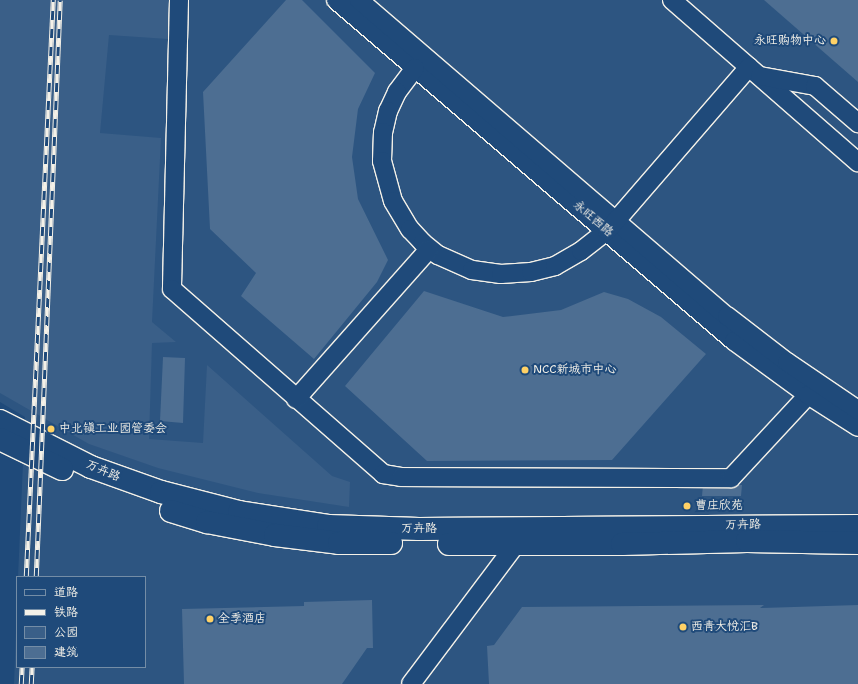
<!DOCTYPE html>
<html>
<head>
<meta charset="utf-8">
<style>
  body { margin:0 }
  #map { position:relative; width:858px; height:684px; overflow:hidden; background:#1f4a7a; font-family:"Shantell Sans","LXGW WenKai TC",sans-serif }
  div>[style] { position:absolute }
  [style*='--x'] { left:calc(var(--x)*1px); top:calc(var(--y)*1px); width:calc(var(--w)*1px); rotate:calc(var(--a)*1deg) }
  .built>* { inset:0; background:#2d5581 }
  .green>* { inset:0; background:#3a5f88 }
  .building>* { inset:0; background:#4d6e92 }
  .roads { filter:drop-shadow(1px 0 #f4f1e8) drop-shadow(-1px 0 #f4f1e8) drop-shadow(0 1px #f4f1e8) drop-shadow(0 -1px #f4f1e8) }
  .minor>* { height:18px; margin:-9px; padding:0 9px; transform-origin:9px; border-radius:9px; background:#1f4a7a }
  .major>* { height:22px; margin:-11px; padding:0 11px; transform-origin:11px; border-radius:11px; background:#1f4a7a }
  .rail>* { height:4.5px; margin-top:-2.25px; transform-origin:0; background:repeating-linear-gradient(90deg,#1f4a7a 0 9px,#f4f1e8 0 18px); box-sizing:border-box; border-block:1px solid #f4f1e8 }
  .dots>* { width:11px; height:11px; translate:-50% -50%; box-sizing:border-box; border:2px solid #1f4a7a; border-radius:50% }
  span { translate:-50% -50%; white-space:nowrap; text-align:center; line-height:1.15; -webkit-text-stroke:4px #1f4a7a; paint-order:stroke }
  .poi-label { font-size:12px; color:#f4f1e8 }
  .right { translate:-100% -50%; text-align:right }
  .left { translate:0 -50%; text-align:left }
  .street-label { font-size:12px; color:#f4f1e8 }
  .legend { position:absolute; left:16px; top:576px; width:130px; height:92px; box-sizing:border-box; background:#1f4a7a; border:1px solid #748da6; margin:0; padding:5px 7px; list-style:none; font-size:12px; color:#f4f1e8 }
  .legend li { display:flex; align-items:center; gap:8px; height:20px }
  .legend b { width:20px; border:1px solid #748da6 }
</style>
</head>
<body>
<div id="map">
  <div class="built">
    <div style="clip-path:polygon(0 0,858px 0,858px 684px,14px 684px,17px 603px,17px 667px,145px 667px,145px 577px,18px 577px,25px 417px,0 402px)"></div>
  </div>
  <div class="green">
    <div style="clip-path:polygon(0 0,170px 0,168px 39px,109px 35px,100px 133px,161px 138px,152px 322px,176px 342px,152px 343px,149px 439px,203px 443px,207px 365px,332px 476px,350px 482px,349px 507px,258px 493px,158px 468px,89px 444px,0 393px)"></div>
  </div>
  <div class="building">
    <div style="clip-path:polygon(286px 0,302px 0,375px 73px,358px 109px,352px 157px,358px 199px,388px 260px,377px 282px,314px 359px,241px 296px,256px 273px,210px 229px,203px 92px)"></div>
    <div style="clip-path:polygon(764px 0,858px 0,858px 82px)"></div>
    <div style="clip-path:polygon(424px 291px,503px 317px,561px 310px,604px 292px,628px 299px,661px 317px,706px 354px,612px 460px,427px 461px,345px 386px)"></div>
    <div style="clip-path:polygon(163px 357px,185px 358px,183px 423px,160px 421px)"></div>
    <div style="clip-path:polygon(703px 485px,742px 485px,741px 496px,702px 496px)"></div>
    <div style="clip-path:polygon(372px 600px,373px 648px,367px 648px,342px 684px,184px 684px,182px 609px,304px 606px,304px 602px)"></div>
    <div style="clip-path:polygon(764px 605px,760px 608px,858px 605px,858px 684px,489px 684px,487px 646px,494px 645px,522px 607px)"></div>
  </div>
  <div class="roads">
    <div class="minor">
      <div style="--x:179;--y:0;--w:289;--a:91.4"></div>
      <div style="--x:172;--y:289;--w:281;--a:41.2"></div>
      <div style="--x:383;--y:474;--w:18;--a:9"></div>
      <div style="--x:401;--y:477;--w:330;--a:0.2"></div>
      <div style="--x:731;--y:478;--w:113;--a:-47.1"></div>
      <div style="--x:336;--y:0;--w:524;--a:40.59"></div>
      <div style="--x:734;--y:341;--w:92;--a:36.1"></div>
      <div style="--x:808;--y:395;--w:59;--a:32.6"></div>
      <div style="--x:359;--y:0;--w:485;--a:40.7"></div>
      <div style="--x:727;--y:316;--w:76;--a:37.5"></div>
      <div style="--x:787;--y:362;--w:86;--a:34.1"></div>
      <div style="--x:672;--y:0;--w:247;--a:41.1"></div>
      <div style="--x:415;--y:68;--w:30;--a:127"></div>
      <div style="--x:397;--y:92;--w:21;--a:115"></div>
      <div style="--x:388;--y:111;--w:22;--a:103"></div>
      <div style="--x:383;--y:132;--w:29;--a:92"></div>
      <div style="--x:382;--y:161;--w:41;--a:74.6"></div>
      <div style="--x:393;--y:201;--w:33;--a:59"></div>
      <div style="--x:410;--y:229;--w:19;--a:47"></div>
      <div style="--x:423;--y:243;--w:19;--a:39"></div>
      <div style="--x:438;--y:255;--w:37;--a:24"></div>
      <div style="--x:472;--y:270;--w:29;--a:8"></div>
      <div style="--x:501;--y:274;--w:30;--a:-4"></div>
      <div style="--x:531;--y:272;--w:25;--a:-14"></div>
      <div style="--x:555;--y:266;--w:30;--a:-30"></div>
      <div style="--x:581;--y:251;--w:33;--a:-38"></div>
      <div style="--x:607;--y:231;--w:217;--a:-49.1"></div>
      <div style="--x:760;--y:76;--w:56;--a:10.3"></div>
      <div style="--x:815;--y:86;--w:57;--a:40.7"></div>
      <div style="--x:296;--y:399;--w:200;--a:-48.4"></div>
      <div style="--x:411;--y:684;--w:175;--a:-53.1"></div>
    </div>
    <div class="major">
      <div style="--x:0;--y:421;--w:102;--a:26.8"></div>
      <div style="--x:91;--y:467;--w:74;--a:19.7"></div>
      <div style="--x:161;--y:492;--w:81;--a:14.4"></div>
      <div style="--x:239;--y:512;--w:90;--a:8.9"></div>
      <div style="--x:328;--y:526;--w:91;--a:1.9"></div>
      <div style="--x:419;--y:529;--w:439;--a:-0.4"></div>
      <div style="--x:0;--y:439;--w:69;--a:25.8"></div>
      <div style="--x:171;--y:511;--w:38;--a:17"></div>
      <div style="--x:207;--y:522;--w:69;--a:10.8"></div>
      <div style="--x:275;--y:535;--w:64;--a:7.1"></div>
      <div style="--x:339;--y:543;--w:52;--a:0"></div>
      <div style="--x:449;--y:544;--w:173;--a:0"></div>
      <div style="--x:622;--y:544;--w:125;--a:-1.4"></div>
      <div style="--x:747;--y:541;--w:111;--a:1"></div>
    </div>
  </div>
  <div class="rail">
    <div style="--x:26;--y:577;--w:578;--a:-87.32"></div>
    <div style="--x:36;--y:577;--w:577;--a:-87.62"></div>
    <div style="--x:21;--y:684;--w:17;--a:-87"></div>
    <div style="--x:31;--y:684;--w:17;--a:-87"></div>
  </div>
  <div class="dots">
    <div style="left:834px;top:41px;background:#ffd166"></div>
    <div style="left:525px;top:370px;background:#ffd166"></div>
    <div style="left:51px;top:429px;background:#ffd166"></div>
    <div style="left:687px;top:506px;background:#ffd166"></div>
    <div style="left:210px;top:619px;background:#ffd166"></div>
    <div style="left:683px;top:627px;background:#ffd166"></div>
  </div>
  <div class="poi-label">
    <span class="right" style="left:826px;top:41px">永旺购物中心</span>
    <span class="left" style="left:533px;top:370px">NCC新城市中心</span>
    <span class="left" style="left:59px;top:429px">中北镇工业园管委会</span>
    <span class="left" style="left:695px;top:506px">曹庄欣苑</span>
    <span class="left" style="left:218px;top:619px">全季酒店</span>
    <span class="left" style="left:691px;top:627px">西青大悦汇B</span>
  </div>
  <div class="street-label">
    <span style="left:593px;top:219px;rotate:40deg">永旺西路</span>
    <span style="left:103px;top:471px;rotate:23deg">万卉路</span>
    <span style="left:743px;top:525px;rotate:-1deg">万卉路</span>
    <span style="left:419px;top:529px">万卉路</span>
  </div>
  <ul class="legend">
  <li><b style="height:5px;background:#1f4a7a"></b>道路</li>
  <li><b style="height:5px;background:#f4f1e8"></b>铁路</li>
  <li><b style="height:11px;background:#3a5f88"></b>公园</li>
  <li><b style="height:11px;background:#4d6e92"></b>建筑</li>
  </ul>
</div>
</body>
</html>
